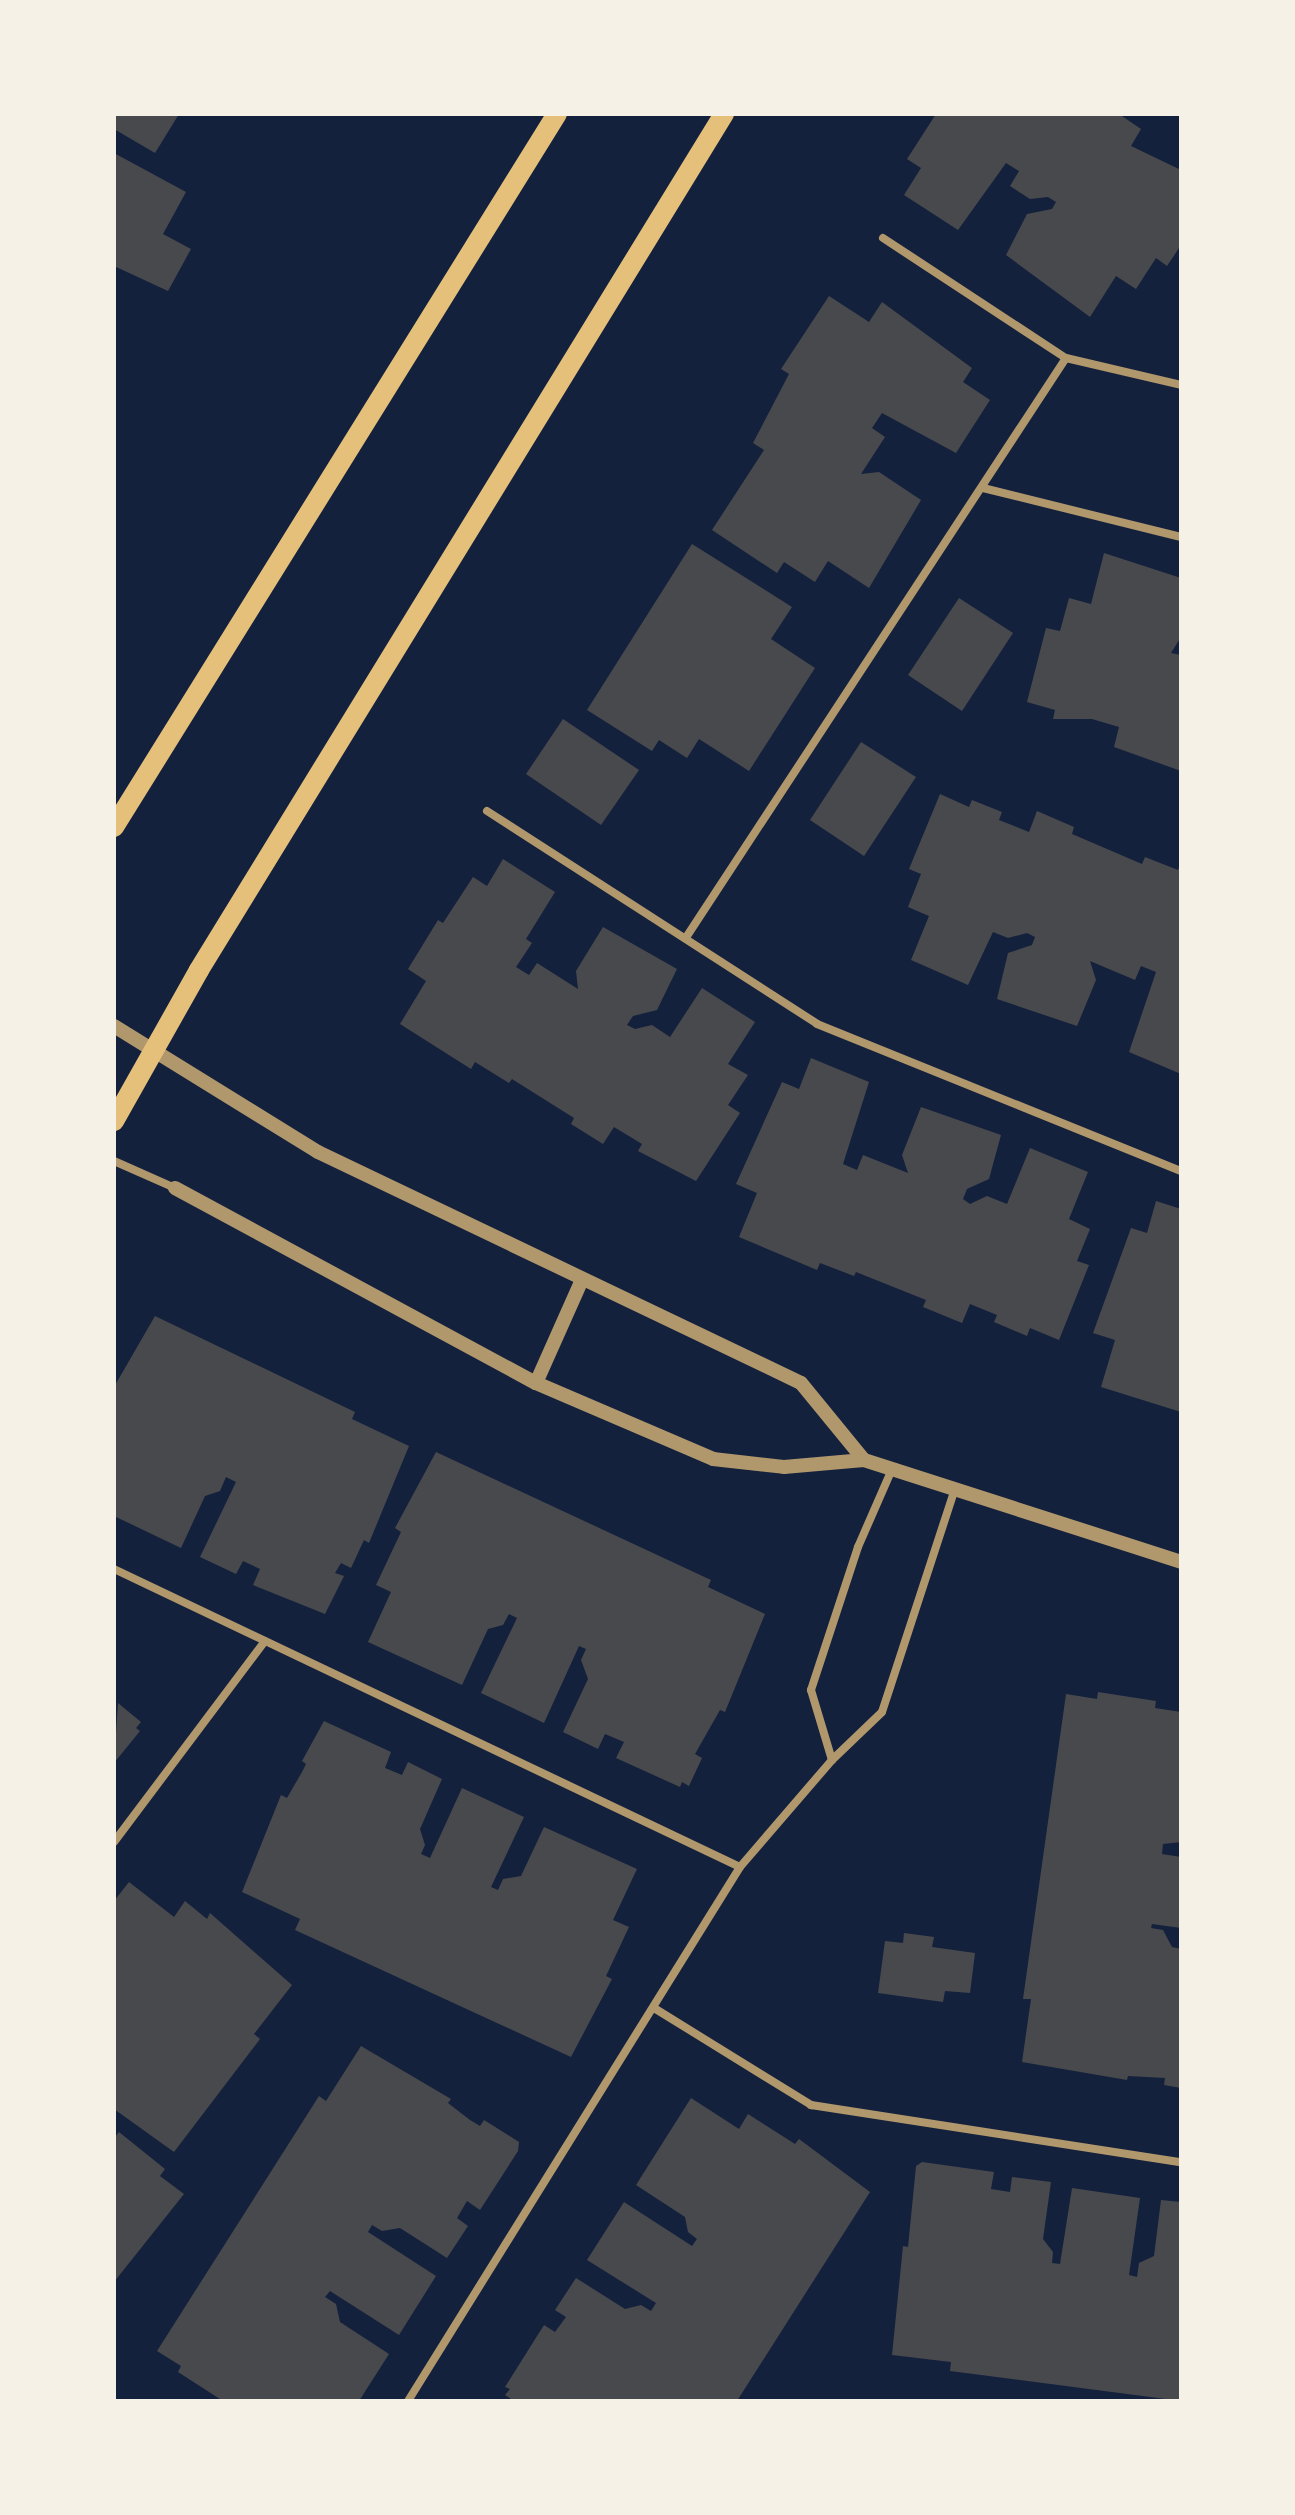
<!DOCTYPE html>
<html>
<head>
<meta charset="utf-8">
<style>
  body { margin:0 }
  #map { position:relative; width:1295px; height:2515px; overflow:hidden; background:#14213d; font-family:Karla,sans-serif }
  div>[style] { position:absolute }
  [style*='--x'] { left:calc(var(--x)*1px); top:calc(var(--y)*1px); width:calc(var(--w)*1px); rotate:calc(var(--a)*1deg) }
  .building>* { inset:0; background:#48494c }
  .minor>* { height:8px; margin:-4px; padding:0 4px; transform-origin:4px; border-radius:4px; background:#b1986c }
  .tertiary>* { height:14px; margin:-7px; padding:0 7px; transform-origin:7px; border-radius:7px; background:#b1986c }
  .primary>* { height:20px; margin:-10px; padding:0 10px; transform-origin:10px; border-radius:10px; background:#e5c07b }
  span { translate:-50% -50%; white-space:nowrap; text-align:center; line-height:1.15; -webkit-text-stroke:8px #f6f1e7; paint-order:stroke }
  .frame { position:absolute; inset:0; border:116px solid #f6f1e7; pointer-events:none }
</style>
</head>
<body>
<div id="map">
  <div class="building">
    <div style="clip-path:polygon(114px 114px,179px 114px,155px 153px,114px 129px)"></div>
    <div style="clip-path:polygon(936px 114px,1119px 114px,1141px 129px,1131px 146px,1181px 170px,1181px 245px,1167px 266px,1156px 258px,1136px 289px,1116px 276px,1090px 317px,1006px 255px,1027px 214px,1052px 209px,1056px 202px,1048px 197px,1030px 199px,1010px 186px,1019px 171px,1006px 163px,958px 230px,904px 195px,921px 168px,907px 159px)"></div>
    <div style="clip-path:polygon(114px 153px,186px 192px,163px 234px,191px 249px,168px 291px,114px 266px)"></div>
    <div style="clip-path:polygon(829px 296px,869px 322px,882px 302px,972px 368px,963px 382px,990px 400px,956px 453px,882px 413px,872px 428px,885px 437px,861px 474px,879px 472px,921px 500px,869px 588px,828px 561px,815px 582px,784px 562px,777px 573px,712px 530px,764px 450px,753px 443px,789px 374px,781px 369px)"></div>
    <div style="clip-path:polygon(692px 544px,792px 607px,771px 639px,815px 668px,749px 771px,699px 739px,687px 758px,659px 740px,652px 751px,587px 710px)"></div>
    <div style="clip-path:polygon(1104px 553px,1181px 578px,1181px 637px,1171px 653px,1181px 655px,1181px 771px,1114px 747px,1119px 727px,1092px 719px,1053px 719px,1055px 710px,1027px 702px,1046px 628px,1060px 631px,1069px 598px,1091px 604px)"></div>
    <div style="clip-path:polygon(959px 598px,1013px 633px,962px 711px,908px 675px)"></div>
    <div style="clip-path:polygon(563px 719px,639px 770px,601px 825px,526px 774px)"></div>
    <div style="clip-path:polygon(861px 742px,916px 777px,864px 856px,810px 820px)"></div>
    <div style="clip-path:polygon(940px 794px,969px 807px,972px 800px,1002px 812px,999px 820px,1029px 832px,1037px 811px,1074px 827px,1072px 834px,1142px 864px,1145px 857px,1178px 870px,1181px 862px,1181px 1074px,1129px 1052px,1156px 972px,1141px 966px,1135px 980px,1090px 961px,1096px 980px,1077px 1026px,997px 999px,1008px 953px,1032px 945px,1035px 937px,1027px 933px,1008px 938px,993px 932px,968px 985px,911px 960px,929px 916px,908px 907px,921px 874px,909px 869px)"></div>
    <div style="clip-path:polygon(503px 859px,555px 892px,526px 939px,532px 943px,516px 967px,529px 975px,537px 963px,578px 989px,576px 971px,603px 927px,677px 969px,657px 1010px,633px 1016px,627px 1025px,635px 1029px,652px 1025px,670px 1037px,702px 988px,755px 1022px,728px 1064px,748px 1075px,728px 1105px,740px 1113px,696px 1181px,638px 1151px,642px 1144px,614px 1127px,603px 1144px,571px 1124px,574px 1118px,512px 1079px,509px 1083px,475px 1062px,471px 1069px,400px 1024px,426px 981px,408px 969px,438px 920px,443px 923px,473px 877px,487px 886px)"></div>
    <div style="clip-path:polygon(811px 1058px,869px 1082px,843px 1164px,857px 1170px,863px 1155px,908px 1173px,902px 1155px,921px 1107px,1001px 1135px,989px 1179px,967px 1189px,963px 1199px,970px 1204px,987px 1196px,1007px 1204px,1030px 1148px,1088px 1172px,1069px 1219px,1090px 1229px,1077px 1261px,1089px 1265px,1059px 1340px,1030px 1328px,1027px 1336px,994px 1322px,997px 1315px,970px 1304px,962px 1323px,923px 1307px,926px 1300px,856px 1272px,854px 1276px,820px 1263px,817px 1270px,739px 1237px,757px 1193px,736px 1184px,782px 1082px,799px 1089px)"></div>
    <div style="clip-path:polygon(1156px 1201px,1181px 1209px,1181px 1412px,1101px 1387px,1115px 1340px,1093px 1333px,1131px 1228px,1147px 1233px)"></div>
    <div style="clip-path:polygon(155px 1316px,355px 1412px,352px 1419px,409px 1446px,369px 1543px,364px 1540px,351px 1568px,341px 1563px,335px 1573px,344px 1576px,325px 1614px,253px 1585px,260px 1569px,243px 1561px,236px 1574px,200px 1557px,236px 1482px,226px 1477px,220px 1491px,205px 1496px,181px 1548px,114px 1516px,114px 1387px)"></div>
    <div style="clip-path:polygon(436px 1452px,711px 1580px,708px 1587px,765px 1614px,725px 1712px,720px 1710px,695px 1754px,702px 1758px,689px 1786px,682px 1782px,680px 1787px,616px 1758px,624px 1742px,605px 1734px,598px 1749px,563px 1732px,588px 1679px,581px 1660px,586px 1649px,579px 1646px,544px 1723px,481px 1693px,517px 1618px,509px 1614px,503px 1625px,488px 1629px,462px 1685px,368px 1642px,391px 1592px,376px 1585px,401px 1532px,395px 1528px)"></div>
    <div style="clip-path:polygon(1098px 1692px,1156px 1701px,1155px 1708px,1181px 1712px,1181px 1842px,1163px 1844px,1162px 1854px,1181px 1857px,1181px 1928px,1152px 1924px,1151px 1928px,1163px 1930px,1172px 1947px,1181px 1949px,1181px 2088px,1164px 2085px,1165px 2078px,1128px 2076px,1127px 2080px,1022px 2062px,1031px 1999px,1023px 1999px,1066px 1694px,1097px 1699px)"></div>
    <div style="clip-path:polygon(118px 1703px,141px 1722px,136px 1728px,140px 1731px,114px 1763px)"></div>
    <div style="clip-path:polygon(324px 1721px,391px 1752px,385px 1768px,402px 1775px,408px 1762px,442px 1779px,420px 1829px,425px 1845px,421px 1854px,430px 1858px,462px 1788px,524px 1817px,491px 1887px,498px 1890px,503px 1879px,521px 1876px,544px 1827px,637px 1869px,613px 1920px,629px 1927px,606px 1976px,612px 1979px,571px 2057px,295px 1930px,300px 1919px,242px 1892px,281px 1795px,287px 1798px,302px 1772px,306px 1764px,302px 1761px)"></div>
    <div style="clip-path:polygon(129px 1882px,174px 1917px,185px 1901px,207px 1919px,210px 1913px,292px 1985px,254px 2034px,260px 2039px,174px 2152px,114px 2109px,114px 1901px)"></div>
    <div style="clip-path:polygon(904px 1933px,934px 1937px,932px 1947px,975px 1953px,970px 1993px,945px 1991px,943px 2002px,878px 1993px,885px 1941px,903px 1943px)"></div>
    <div style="clip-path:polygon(361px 2046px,451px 2099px,448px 2103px,470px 2120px,480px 2126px,484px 2120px,519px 2142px,518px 2151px,480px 2210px,467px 2201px,457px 2218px,468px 2226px,447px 2258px,400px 2228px,382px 2231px,372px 2225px,368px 2232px,436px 2276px,399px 2335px,330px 2291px,325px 2297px,336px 2304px,340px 2322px,389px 2354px,359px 2401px,223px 2401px,178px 2372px,181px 2366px,157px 2351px,319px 2096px,326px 2101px)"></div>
    <div style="clip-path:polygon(691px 2098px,739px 2129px,748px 2114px,795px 2144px,799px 2139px,870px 2192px,737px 2401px,514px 2401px,505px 2395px,510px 2389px,505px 2387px,544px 2325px,555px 2332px,566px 2317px,555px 2310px,576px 2278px,625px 2309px,641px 2305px,651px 2311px,656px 2303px,587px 2260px,624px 2202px,692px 2246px,697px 2239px,688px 2232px,685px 2217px,636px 2185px)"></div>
    <div style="clip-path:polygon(119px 2132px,165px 2169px,160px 2176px,184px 2194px,114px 2282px,114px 2138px)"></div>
    <div style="clip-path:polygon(922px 2162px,994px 2172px,991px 2189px,1010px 2192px,1012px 2177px,1051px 2182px,1043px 2239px,1053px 2252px,1052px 2263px,1060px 2264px,1072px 2188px,1140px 2198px,1129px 2275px,1137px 2277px,1139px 2263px,1154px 2256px,1161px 2200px,1181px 2202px,1181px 2401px,950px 2371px,951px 2362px,892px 2355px,903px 2246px,908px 2247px,916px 2166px)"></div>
  </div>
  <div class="minor">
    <div style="--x:883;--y:238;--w:219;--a:33.3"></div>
    <div style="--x:1066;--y:358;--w:118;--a:13.2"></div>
    <div style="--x:983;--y:488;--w:204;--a:13.9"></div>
    <div style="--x:487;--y:811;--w:393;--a:32.8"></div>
    <div style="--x:817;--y:1024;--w:393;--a:22"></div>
    <div style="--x:687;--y:936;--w:691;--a:-56.75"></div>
    <div style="--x:114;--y:1161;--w:67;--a:23.9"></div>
    <div style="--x:114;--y:1569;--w:693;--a:25.46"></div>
    <div style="--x:832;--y:1760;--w:73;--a:-106.7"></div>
    <div style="--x:811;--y:1690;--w:151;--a:-71.8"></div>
    <div style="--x:858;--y:1547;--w:85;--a:-66.4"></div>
    <div style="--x:114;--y:1842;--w:251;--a:-53.1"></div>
    <div style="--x:654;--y:2008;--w:185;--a:31.7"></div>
    <div style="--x:811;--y:2105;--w:374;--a:8.8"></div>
    <div style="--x:408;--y:2401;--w:629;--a:-58.13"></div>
    <div style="--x:740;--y:1867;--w:141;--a:-49.3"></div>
    <div style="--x:832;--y:1760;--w:69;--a:-43.8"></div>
    <div style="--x:882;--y:1712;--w:235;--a:-71.9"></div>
  </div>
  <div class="tertiary">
    <div style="--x:114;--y:1026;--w:240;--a:31.7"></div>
    <div style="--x:318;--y:1152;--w:535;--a:25.56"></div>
    <div style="--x:801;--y:1383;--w:99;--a:50.7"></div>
    <div style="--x:175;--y:1188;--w:410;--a:28.4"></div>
    <div style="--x:536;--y:1383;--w:193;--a:23.2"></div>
    <div style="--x:713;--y:1459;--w:71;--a:6.4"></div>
    <div style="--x:784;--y:1467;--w:80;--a:-5"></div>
    <div style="--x:864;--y:1460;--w:333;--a:17.8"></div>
    <div style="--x:536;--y:1383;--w:111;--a:-66"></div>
  </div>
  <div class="primary">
    <div style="--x:114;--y:827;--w:839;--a:-58.15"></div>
    <div style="--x:114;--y:1121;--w:173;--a:-60.6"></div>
    <div style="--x:199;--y:970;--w:1004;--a:-58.48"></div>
  </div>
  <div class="frame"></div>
</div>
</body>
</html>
